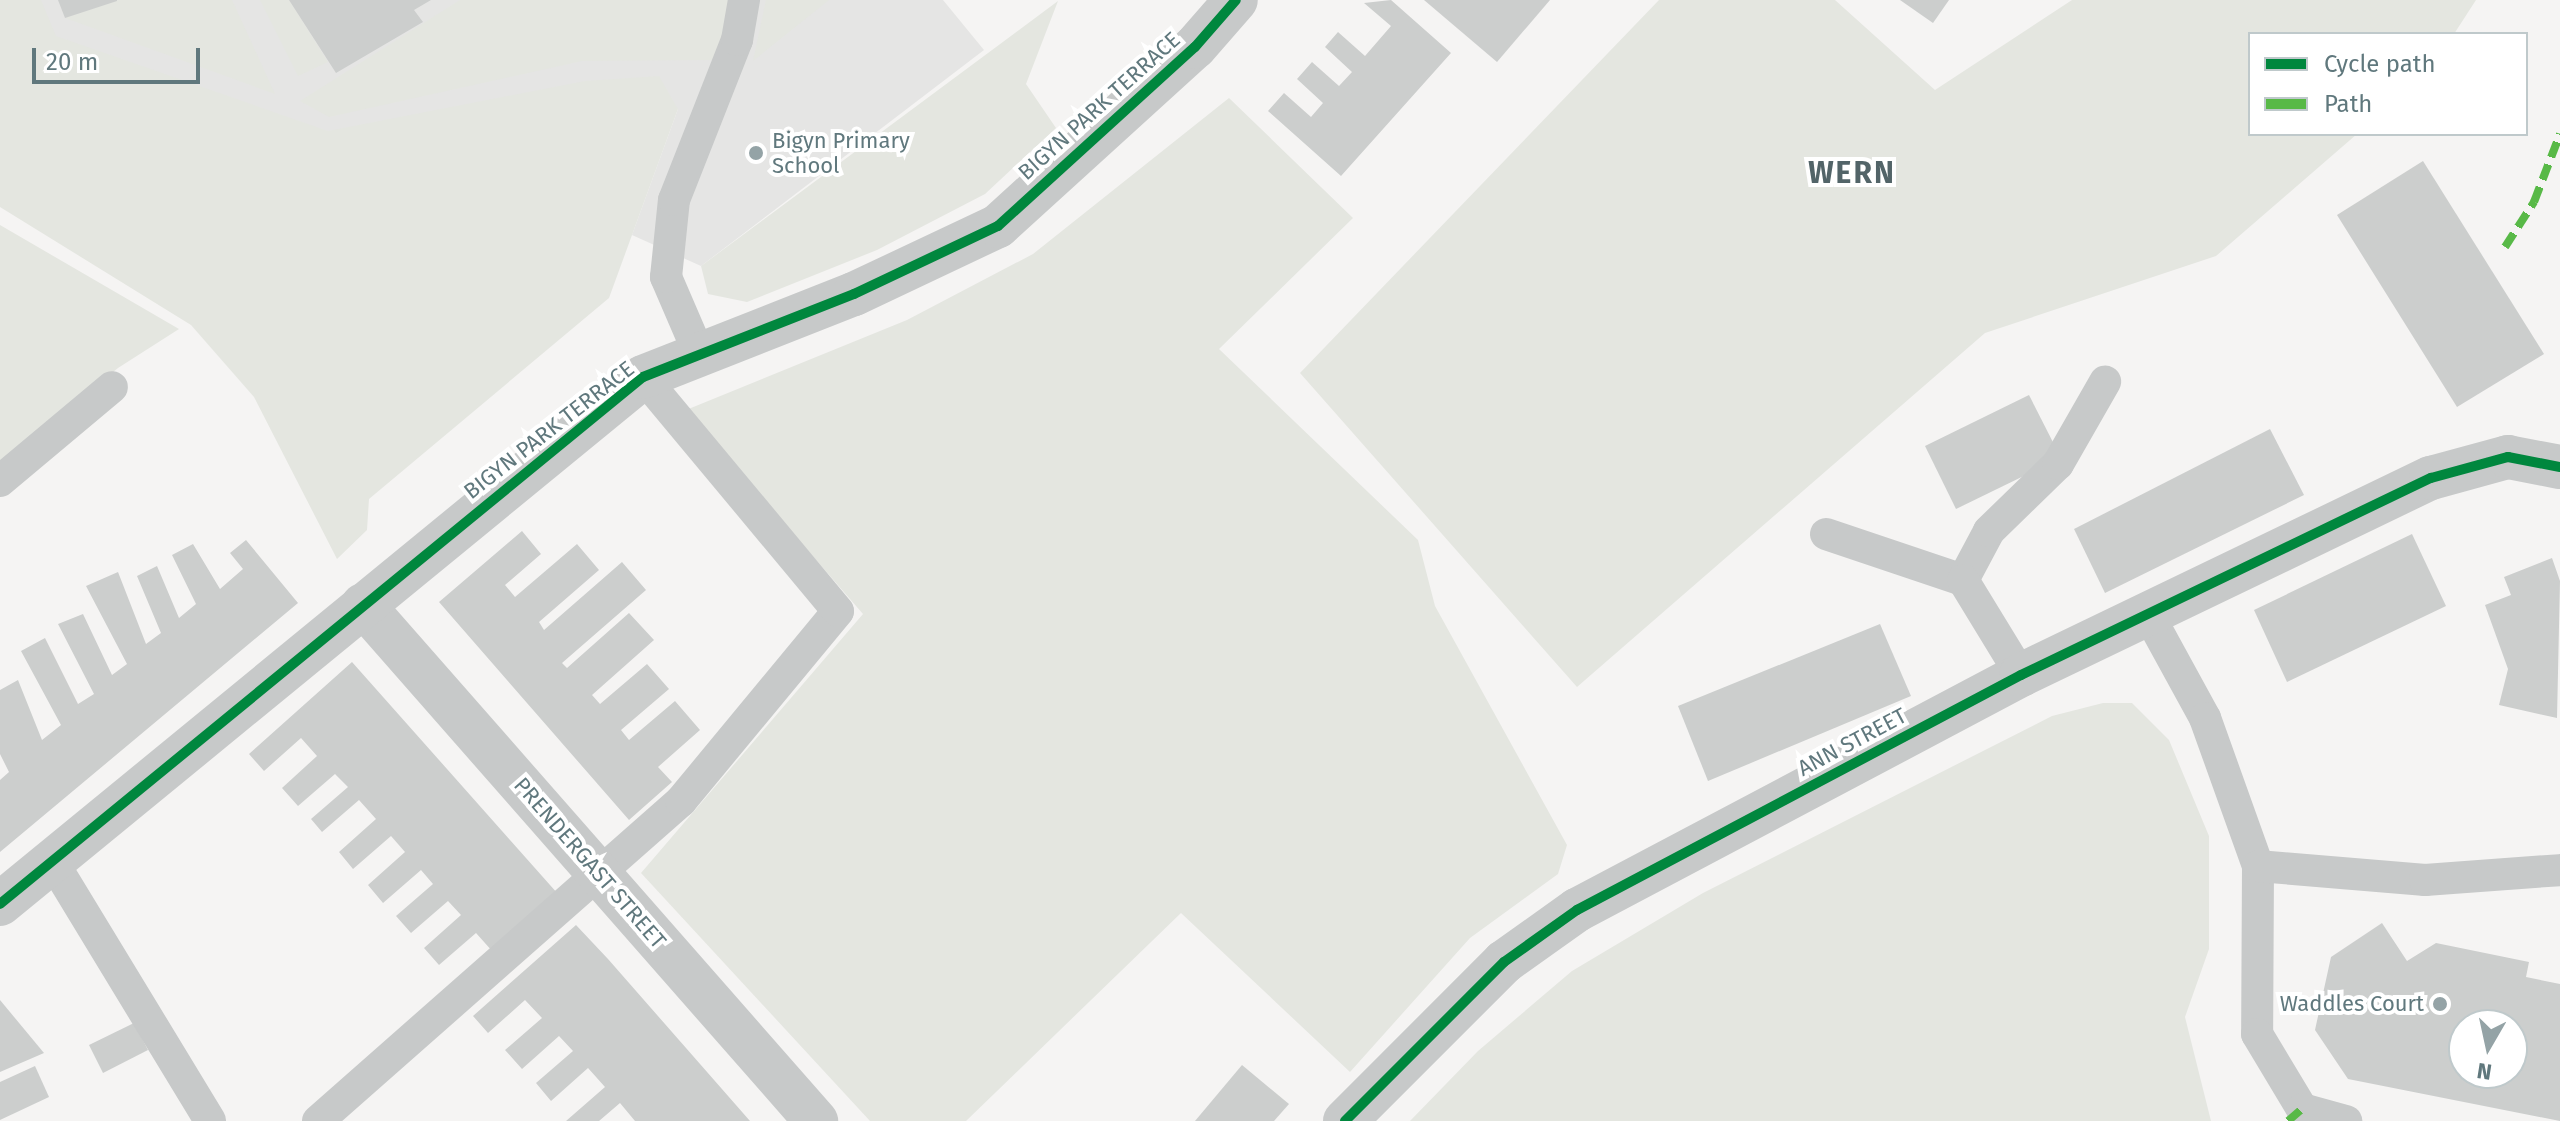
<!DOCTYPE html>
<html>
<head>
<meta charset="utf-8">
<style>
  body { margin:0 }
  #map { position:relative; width:2560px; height:1121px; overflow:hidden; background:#f5f4f3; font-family:"Fira Sans",sans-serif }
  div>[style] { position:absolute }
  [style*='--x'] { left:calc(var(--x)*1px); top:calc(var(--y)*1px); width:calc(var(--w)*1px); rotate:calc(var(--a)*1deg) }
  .built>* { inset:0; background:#e5e5e4 }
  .green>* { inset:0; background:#e4e6e0 }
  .building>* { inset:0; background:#cccecd }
  .service>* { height:32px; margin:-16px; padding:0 16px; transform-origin:16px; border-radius:16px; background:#c7c9c9 }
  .minor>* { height:44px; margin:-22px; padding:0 22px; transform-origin:22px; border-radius:22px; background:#c7c9c9 }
  .quiet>* { height:8px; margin-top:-4px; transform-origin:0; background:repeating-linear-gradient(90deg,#58b947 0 16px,transparent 0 24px) }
  .cycleway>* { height:10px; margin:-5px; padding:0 5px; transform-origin:5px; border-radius:5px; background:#00873e }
  .dots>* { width:22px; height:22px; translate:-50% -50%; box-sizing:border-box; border:4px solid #fff; border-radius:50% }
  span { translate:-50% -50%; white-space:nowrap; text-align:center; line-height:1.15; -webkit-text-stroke:8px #fff; paint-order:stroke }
  .street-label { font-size:22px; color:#60787d }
  .poi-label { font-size:22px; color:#60787d }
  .left { translate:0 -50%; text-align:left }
  .right { translate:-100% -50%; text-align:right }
  .district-label { font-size:30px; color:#526468; font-weight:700; letter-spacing:2px }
  .legend { position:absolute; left:2248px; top:32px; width:280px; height:104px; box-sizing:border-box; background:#fff; border:2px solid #bfc9cb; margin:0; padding:10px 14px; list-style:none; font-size:24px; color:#60787d }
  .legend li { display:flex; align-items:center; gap:16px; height:40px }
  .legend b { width:40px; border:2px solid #bfc9cb }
  .north { position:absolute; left:2448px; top:1009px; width:80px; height:80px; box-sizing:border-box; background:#fff; border:2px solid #bfc9cb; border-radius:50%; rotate:189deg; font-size:22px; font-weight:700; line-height:32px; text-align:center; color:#60787d }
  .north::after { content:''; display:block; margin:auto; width:28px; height:36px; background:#94a3a6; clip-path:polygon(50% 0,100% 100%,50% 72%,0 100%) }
  .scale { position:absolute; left:32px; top:48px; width:168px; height:36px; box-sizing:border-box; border:4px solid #60787d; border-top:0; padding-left:10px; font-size:24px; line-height:28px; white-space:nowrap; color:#60787d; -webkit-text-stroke:6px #fff; paint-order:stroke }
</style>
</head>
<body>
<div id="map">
  <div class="built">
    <div style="clip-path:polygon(0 0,943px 0,984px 50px,701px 266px,632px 235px,678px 109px,396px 178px,0 24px)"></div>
  </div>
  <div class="green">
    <div style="clip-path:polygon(0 0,41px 0,56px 36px,328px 131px,585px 81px,659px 76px,678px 109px,609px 298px,369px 499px,367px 530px,337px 559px,254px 397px,191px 325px,0 207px)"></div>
    <div style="clip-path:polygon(118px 0,232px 0,275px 94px,65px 18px)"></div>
    <div style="clip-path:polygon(260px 0,289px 0,328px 62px,298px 76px)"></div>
    <div style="clip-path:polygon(460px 0,731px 0,718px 60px,582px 61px,329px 117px,300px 101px)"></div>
    <div style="clip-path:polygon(766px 0,829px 0,753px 61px)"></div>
    <div style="clip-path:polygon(1659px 0,1835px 0,1935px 90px,2072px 0,2476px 0,2454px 34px,2250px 34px,2250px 134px,2357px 134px,2216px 256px,1985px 333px,1577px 687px,1300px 373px)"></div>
    <div style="clip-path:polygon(1058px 1px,1026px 84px,1056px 128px,985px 194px,877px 250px,747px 302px,708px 294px,701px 266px)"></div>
    <div style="clip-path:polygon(1229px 98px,1353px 218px,1219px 349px,1418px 540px,1435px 606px,1567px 845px,1558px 874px,1470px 938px,1350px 1072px,1181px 913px,966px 1121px,870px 1121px,641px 873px,863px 614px,686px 410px,907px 320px,1033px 254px)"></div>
    <div style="clip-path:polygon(0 225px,179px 329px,118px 368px,0 465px)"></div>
    <div style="clip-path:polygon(2103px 703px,2132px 703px,2169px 740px,2209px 836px,2209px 949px,2185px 1017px,2211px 1121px,1410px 1121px,1478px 1051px,1572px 971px,1703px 893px,2052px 716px)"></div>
  </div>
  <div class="building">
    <div style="clip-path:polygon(58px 0,117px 0,117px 1px,65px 18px)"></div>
    <div style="clip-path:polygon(289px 0,431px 0,414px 10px,423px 22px,336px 73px)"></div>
    <div style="clip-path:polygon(1391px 0,1451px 53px,1341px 176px,1268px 111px,1284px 93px,1311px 117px,1323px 103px,1297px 79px,1312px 62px,1339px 86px,1352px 72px,1325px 47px,1338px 32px,1365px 56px,1391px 26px,1364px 3px)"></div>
    <div style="clip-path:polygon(1424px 0,1550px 0,1497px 62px)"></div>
    <div style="clip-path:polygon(1900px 0,1949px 0,1933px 23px)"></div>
    <div style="clip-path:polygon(2423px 161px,2544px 354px,2457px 407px,2337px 215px)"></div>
    <div style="clip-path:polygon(2029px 395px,2061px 458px,1956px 509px,1925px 446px)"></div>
    <div style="clip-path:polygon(2270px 429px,2304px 495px,2105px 593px,2074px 529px)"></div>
    <div style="clip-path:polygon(522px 531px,541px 554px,505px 585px,515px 597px,577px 544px,599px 570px,539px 622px,544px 630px,622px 562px,646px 590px,562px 663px,567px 668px,629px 613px,654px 640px,592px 695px,600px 704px,647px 664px,669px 689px,621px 730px,629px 740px,675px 701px,700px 730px,658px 767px,672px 782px,629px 820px,439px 602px)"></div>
    <div style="clip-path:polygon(2412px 534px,2446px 606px,2287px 682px,2254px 610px)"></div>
    <div style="clip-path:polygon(246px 540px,298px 603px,0 852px,0 780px,9px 772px,0 754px,0 690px,18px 680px,42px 740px,61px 725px,21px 651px,45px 638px,78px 704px,94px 694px,58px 624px,83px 614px,112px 675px,127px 664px,86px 586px,118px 572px,146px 644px,161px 633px,137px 576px,157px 566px,179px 618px,196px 604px,172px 555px,193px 544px,220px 589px,243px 569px,230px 553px)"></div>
    <div style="clip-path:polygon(2552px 558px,2560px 581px,2557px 718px,2499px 705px,2508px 669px,2485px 605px,2511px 595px,2504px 577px)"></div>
    <div style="clip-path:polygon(1880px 624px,1911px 696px,1708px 781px,1678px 706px)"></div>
    <div style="clip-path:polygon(352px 662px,558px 894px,493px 952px,476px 933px,439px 965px,424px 948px,461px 915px,448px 901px,411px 933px,396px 916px,433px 884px,421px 870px,383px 903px,368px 885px,405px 852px,391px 836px,353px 869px,339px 852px,376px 819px,359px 800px,322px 832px,311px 819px,348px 787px,335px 774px,298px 806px,282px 788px,317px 756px,301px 738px,264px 771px,249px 754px)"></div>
    <div style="clip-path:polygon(evenodd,2382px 923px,2407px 961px,2436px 943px,2529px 962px,2526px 977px,2560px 984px,2560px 1121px,2348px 1079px,2315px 1030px,2331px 957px,2382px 923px,2464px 1025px,2512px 1025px,2512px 1073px,2464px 1073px,2464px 1025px)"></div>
    <div style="clip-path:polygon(576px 925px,608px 959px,750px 1121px,635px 1121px,620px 1103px,599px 1121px,566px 1121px,605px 1087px,588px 1068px,551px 1101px,536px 1083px,573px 1051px,559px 1036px,522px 1069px,505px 1050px,542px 1018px,525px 1000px,488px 1033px,473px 1016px)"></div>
    <div style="clip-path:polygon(0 1000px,44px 1053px,0 1072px)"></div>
    <div style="clip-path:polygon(134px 1023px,148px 1050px,103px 1073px,89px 1045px)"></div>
    <div style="clip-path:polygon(1242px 1065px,1289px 1104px,1274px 1121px,1195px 1121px)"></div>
    <div style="clip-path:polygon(35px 1066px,49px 1097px,0 1120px,0 1082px)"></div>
  </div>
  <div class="service">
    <div style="--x:700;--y:356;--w:86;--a:-113.3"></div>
    <div style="--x:666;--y:277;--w:77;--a:-84.1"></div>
    <div style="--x:674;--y:200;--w:172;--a:-68.5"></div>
    <div style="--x:737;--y:40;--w:41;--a:-80.1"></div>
    <div style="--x:0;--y:481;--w:146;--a:-40"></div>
    <div style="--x:1826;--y:534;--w:145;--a:18.6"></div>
    <div style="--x:1963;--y:580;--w:55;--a:-62"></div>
    <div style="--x:1989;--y:531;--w:96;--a:-44.2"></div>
    <div style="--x:2058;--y:464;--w:95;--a:-60.2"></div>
    <div style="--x:1963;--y:580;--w:111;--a:58.6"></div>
    <div style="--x:2147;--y:612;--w:121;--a:61.3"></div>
    <div style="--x:2205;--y:718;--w:157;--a:70.3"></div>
    <div style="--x:2258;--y:866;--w:168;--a:90.3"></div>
    <div style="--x:2257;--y:1034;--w:87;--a:59"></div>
    <div style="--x:2302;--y:1109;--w:46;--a:15.3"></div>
    <div style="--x:51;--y:859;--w:306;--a:58.7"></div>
    <div style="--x:2258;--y:866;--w:168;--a:4.8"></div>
    <div style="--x:2425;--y:880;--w:135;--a:-4.2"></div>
    <div style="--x:318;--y:1121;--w:484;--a:-41.4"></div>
    <div style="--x:681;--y:801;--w:246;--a:-50.4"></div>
    <div style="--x:838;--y:611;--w:305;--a:-129.8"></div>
  </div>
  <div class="minor">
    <div style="--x:363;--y:605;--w:687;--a:48.72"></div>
    <div style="--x:0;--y:904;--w:831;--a:-39.34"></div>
    <div style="--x:643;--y:377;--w:227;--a:-21.5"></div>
    <div style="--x:854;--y:294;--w:159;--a:-25.3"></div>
    <div style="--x:998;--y:226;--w:266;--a:-42.3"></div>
    <div style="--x:1195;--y:47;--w:62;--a:-48.9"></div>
    <div style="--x:1345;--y:1121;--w:225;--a:-45"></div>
    <div style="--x:1504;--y:962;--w:90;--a:-35.5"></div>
    <div style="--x:1577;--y:910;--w:502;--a:-27.89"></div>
    <div style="--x:2021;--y:675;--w:455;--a:-25.7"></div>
    <div style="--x:2431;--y:478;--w:80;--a:-15.3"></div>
    <div style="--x:2508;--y:457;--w:53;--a:10.9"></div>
  </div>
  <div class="quiet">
    <div style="--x:2505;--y:247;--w:54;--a:-57.2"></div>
    <div style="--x:2534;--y:202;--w:73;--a:-69.1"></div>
    <div style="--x:2288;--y:1121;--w:18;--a:-41"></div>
  </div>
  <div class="cycleway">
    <div style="--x:0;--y:904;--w:831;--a:-39.34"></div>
    <div style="--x:643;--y:377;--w:227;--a:-21.5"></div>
    <div style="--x:854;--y:294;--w:159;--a:-25.3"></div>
    <div style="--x:998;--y:226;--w:266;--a:-42.3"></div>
    <div style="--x:1195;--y:47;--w:62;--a:-48.9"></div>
    <div style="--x:1345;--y:1121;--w:225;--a:-45"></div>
    <div style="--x:1504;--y:962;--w:90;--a:-35.5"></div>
    <div style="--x:1577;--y:910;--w:502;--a:-27.89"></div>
    <div style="--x:2021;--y:675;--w:455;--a:-25.7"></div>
    <div style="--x:2431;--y:478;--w:80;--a:-15.3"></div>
    <div style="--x:2508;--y:457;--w:53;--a:10.9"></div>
  </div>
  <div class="dots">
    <div style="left:756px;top:153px;background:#94a3a6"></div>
    <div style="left:2440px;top:1004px;background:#94a3a6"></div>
  </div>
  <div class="street-label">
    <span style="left:1099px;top:106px;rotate:-42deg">BIGYN PARK TERRACE</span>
    <span style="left:549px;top:430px;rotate:-38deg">BIGYN PARK TERRACE</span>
    <span style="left:1852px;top:742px;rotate:-28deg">ANN STREET</span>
    <span style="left:590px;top:863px;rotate:49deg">PRENDERGAST STREET</span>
  </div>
  <div class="poi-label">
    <span class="left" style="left:772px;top:153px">Bigyn Primary<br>School</span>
    <span class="right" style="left:2424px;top:1004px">Waddles Court</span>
  </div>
  <div class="district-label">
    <span style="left:1852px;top:173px">WERN</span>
  </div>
  <ul class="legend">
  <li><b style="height:10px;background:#00873e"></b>Cycle path</li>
  <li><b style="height:10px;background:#58b947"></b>Path</li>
  </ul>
  <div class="north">N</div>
  <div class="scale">20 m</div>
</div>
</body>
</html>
